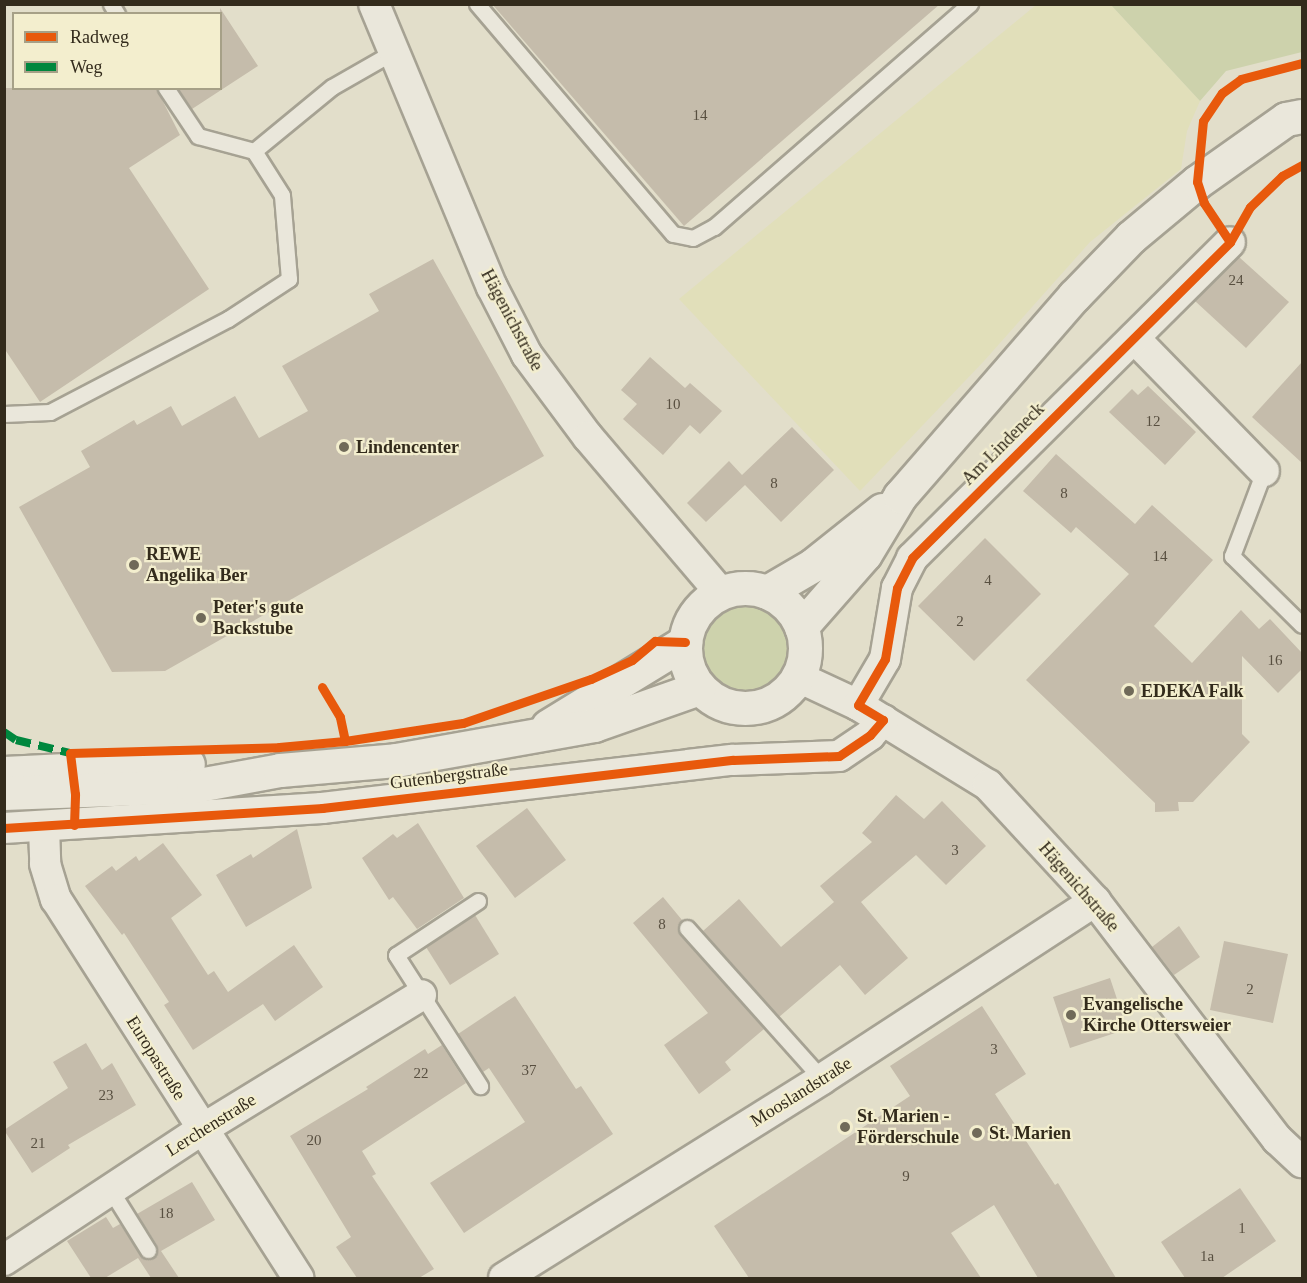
<!DOCTYPE html>
<html>
<head>
<meta charset="utf-8">
<style>
  body { margin:0 }
  #map { position:relative; width:1307px; height:1283px; overflow:hidden; background:#e2deca; font-family:Georgia,serif }
  div>[style] { position:absolute }
  [style*='--x'] { left:calc(var(--x)*1px); top:calc(var(--y)*1px); width:calc(var(--w)*1px); rotate:calc(var(--a)*1deg) }
  .farmland>* { inset:0; background:#e1dfba }
  .green>* { inset:0; background:#cdd2ac }
  .round { border-radius:50% }
  .building>* { inset:0; background:#c5bcab }
  .roads { filter:drop-shadow(2px 0 #a6a293) drop-shadow(-2px 0 #a6a293) drop-shadow(0 2px #a6a293) drop-shadow(0 -2px #a6a293) }
  .lane>* { height:15px; margin:-7.5px; padding:0 7.5px; transform-origin:7.5px; border-radius:7.5px; background:#eae7db }
  .street>* { height:30px; margin:-15px; padding:0 15px; transform-origin:15px; border-radius:15px; background:#eae7db }
  .secondary>* { height:33px; margin:-16.5px; padding:0 16.5px; transform-origin:16.5px; border-radius:16.5px; background:#eae7db }
  .secondary>.ring { margin:-16.5px; padding:0; box-sizing:content-box; background:none; border:33px solid #eae7db; border-radius:50% }
  .quiet>* { height:8px; margin-top:-4px; transform-origin:0; background:repeating-linear-gradient(90deg,#00873e 0 15px,transparent 0 23px) }
  .cycleway>* { height:9px; margin:-4.5px; padding:0 4.5px; transform-origin:4.5px; border-radius:4.5px; background:#e8590c }
  .dots>* { width:16px; height:16px; translate:-50% -50%; box-sizing:border-box; border:3px solid #f3eece; border-radius:50% }
  span { translate:-50% -50%; white-space:nowrap; text-align:center; line-height:1.15; -webkit-text-stroke:4.5px #f3eece; paint-order:stroke }
  .number-label { font-size:15px; color:#584f40 }
  .number-label span { -webkit-text-stroke-width:0 }
  .street-label { font-size:18px; color:#332b1c }
  .poi-label { font-size:18px; color:#332b1c; font-weight:700 }
  .left { translate:0 -50%; text-align:left }
  .frame { position:absolute; inset:0; border:6px solid #332b1c; pointer-events:none }
  .legend { position:absolute; left:12px; top:12px; width:210px; height:78px; box-sizing:border-box; background:#f3eece; border:2px solid #a6a087; margin:0; padding:8px 10px; list-style:none; font-size:18px; color:#332b1c }
  .legend li { display:flex; align-items:center; gap:12px; height:30px }
  .legend b { width:30px; border:2px solid #a6a087 }
</style>
</head>
<body>
<div id="map">
  <div class="farmland">
    <div style="clip-path:polygon(1036px 5px,1111px 5px,1200px 101px,1187px 131px,1181px 169px,1090px 242px,984px 361px,860px 491px,679px 299px)"></div>
  </div>
  <div class="green">
    <div style="clip-path:polygon(1111px 5px,1302px 5px,1302px 52px,1226px 71px,1200px 101px)"></div>
    <div class="round" style="left:700px;top:605px;width:88px;height:88px"></div>
  </div>
  <div class="building">
    <div style="clip-path:polygon(492px 4px,940px 4px,684px 226px)"></div>
    <div style="clip-path:polygon(220px 8px,258px 66px,192px 109px,178px 88px,220px 88px)"></div>
    <div style="clip-path:polygon(4px 88px,156px 88px,180px 135px,129px 168px,209px 289px,40px 402px,4px 348px)"></div>
    <div style="clip-path:polygon(1239px 257px,1289px 302px,1246px 348px,1195px 301px)"></div>
    <div style="clip-path:polygon(433px 259px,544px 456px,165px 671px,112px 672px,19px 507px,90px 467px,81px 451px,134px 420px,137px 425px,171px 406px,182px 426px,235px 396px,259px 438px,308px 411px,282px 366px,379px 311px,369px 294px)"></div>
    <div style="clip-path:polygon(650px 357px,685px 388px,690px 383px,722px 411px,700px 434px,690px 425px,663px 455px,623px 419px,637px 404px,621px 390px)"></div>
    <div style="clip-path:polygon(1302px 362px,1302px 463px,1252px 417px)"></div>
    <div style="clip-path:polygon(1148px 386px,1196px 432px,1165px 465px,1109px 412px,1132px 389px,1138px 395px)"></div>
    <div style="clip-path:polygon(792px 427px,834px 470px,781px 522px,745px 485px,706px 522px,687px 503px,729px 461px,742px 475px)"></div>
    <div style="clip-path:polygon(1056px 454px,1135px 524px,1152px 505px,1213px 560px,1154px 626px,1192px 663px,1241px 610px,1259px 629px,1270px 619px,1302px 653px,1302px 669px,1278px 693px,1242px 656px,1242px 734px,1250px 742px,1193px 802px,1178px 802px,1179px 811px,1155px 812px,1155px 803px,1026px 680px,1129px 574px,1076px 527px,1071px 533px,1023px 491px)"></div>
    <div style="clip-path:polygon(985px 538px,1041px 594px,974px 661px,918px 606px)"></div>
    <div style="clip-path:polygon(896px 795px,924px 819px,942px 801px,986px 846px,946px 885px,916px 855px,861px 902px,908px 958px,865px 995px,840px 965px,779px 1017px,703px 931px,739px 899px,781px 947px,834px 902px,820px 886px,872px 842px,862px 833px)"></div>
    <div style="clip-path:polygon(527px 808px,566px 860px,515px 898px,476px 846px)"></div>
    <div style="clip-path:polygon(418px 823px,464px 898px,417px 929px,393px 897px,389px 900px,362px 858px,393px 834px,397px 838px)"></div>
    <div style="clip-path:polygon(297px 829px,312px 888px,246px 927px,216px 875px,251px 854px,253px 858px)"></div>
    <div style="clip-path:polygon(163px 843px,202px 895px,171px 918px,208px 975px,214px 971px,228px 992px,294px 945px,323px 987px,275px 1021px,263px 1004px,193px 1050px,164px 1005px,169px 1002px,124px 933px,122px 935px,85px 886px,112px 866px,116px 871px,136px 856px,139px 861px)"></div>
    <div style="clip-path:polygon(663px 897px,682px 920px,678px 926px,680px 934px,764px 1029px,725px 1062px,731px 1070px,699px 1094px,664px 1045px,708px 1013px,633px 923px)"></div>
    <div style="clip-path:polygon(475px 915px,499px 954px,450px 985px,426px 947px)"></div>
    <div style="clip-path:polygon(1179px 926px,1200px 957px,1174px 975px,1152px 947px)"></div>
    <div style="clip-path:polygon(1224px 941px,1288px 954px,1273px 1023px,1210px 1010px)"></div>
    <div style="clip-path:polygon(1110px 978px,1127px 1029px,1070px 1048px,1053px 997px)"></div>
    <div style="clip-path:polygon(515px 996px,576px 1089px,581px 1086px,613px 1134px,464px 1233px,430px 1183px,525px 1122px,489px 1068px,483px 1072px,458px 1034px)"></div>
    <div style="clip-path:polygon(982px 1006px,1026px 1074px,995px 1094px,1055px 1185px,1058px 1183px,1116px 1278px,1038px 1278px,994px 1205px,951px 1233px,981px 1278px,749px 1278px,714px 1226px,910px 1096px,890px 1066px)"></div>
    <div style="clip-path:polygon(86px 1043px,102px 1070px,112px 1063px,136px 1105px,68px 1145px,70px 1148px,32px 1173px,4px 1130px,68px 1088px,53px 1062px)"></div>
    <div style="clip-path:polygon(442px 1045px,466px 1083px,362px 1151px,376px 1174px,372px 1176px,434px 1269px,419px 1278px,357px 1278px,336px 1247px,351px 1237px,290px 1136px,368px 1089px,366px 1087px,425px 1049px,428px 1054px)"></div>
    <div style="clip-path:polygon(192px 1182px,215px 1220px,161px 1251px,179px 1278px,151px 1278px,138px 1258px,105px 1278px,91px 1278px,67px 1241px,106px 1217px,113px 1228px,120px 1224px,143px 1258px,153px 1259px,157px 1245px,137px 1214px)"></div>
    <div style="clip-path:polygon(1240px 1188px,1276px 1241px,1222px 1278px,1185px 1278px,1161px 1242px)"></div>
  </div>
  <div class="roads">
    <div class="lane">
      <div style="--x:111;--y:4;--w:12;--a:59"></div>
      <div style="--x:477;--y:4;--w:302;--a:49.6"></div>
      <div style="--x:673;--y:234;--w:20;--a:11"></div>
      <div style="--x:693;--y:238;--w:24;--a:-28"></div>
      <div style="--x:714;--y:227;--w:340;--a:-41.1"></div>
      <div style="--x:254;--y:151;--w:101;--a:-39.4"></div>
      <div style="--x:332;--y:87;--w:70;--a:-29.8"></div>
      <div style="--x:4;--y:414;--w:46;--a:-2.5"></div>
      <div style="--x:50;--y:412;--w:201;--a:-27.6"></div>
      <div style="--x:228;--y:319;--w:73;--a:-33.3"></div>
      <div style="--x:289;--y:279;--w:84;--a:-94.8"></div>
      <div style="--x:282;--y:195;--w:52;--a:-122.5"></div>
      <div style="--x:254;--y:151;--w:58;--a:-165"></div>
      <div style="--x:198;--y:136;--w:58;--a:-123.7"></div>
      <div style="--x:1264;--y:471;--w:91;--a:110.6"></div>
      <div style="--x:1232;--y:556;--w:98;--a:44.6"></div>
      <div style="--x:478;--y:901;--w:98;--a:146.6"></div>
      <div style="--x:396;--y:955;--w:156;--a:57.3"></div>
      <div style="--x:687;--y:928;--w:203;--a:48.2"></div>
      <div style="--x:110;--y:1189;--w:72;--a:58.1"></div>
    </div>
    <div class="street">
      <div style="--x:374;--y:4;--w:307;--a:67.4"></div>
      <div style="--x:492;--y:287;--w:76;--a:62.8"></div>
      <div style="--x:527;--y:355;--w:102;--a:53.4"></div>
      <div style="--x:588;--y:437;--w:205;--a:49.6"></div>
      <div style="--x:1134;--y:338;--w:186;--a:45.7"></div>
      <div style="--x:798;--y:677;--w:66;--a:25"></div>
      <div style="--x:858;--y:705;--w:153;--a:31.6"></div>
      <div style="--x:988;--y:785;--w:158;--a:47.3"></div>
      <div style="--x:1095;--y:901;--w:300;--a:52.6"></div>
      <div style="--x:1277;--y:1139;--w:34;--a:43"></div>
      <div style="--x:858;--y:705;--w:53;--a:-59.6"></div>
      <div style="--x:885;--y:659;--w:72;--a:-80.4"></div>
      <div style="--x:897;--y:588;--w:34;--a:-63"></div>
      <div style="--x:912;--y:558;--w:448;--a:-44.8"></div>
      <div style="--x:44;--y:827;--w:37;--a:88"></div>
      <div style="--x:45;--y:864;--w:37;--a:73"></div>
      <div style="--x:56;--y:899;--w:450;--a:57.4"></div>
      <div style="--x:4;--y:828;--w:319;--a:-3.6"></div>
      <div style="--x:322;--y:808;--w:414;--a:-6.7"></div>
      <div style="--x:733;--y:760;--w:106;--a:-2.2"></div>
      <div style="--x:839;--y:756;--w:37;--a:-34"></div>
      <div style="--x:870;--y:735;--w:20;--a:-49"></div>
      <div style="--x:4;--y:1260;--w:236;--a:-33.4"></div>
      <div style="--x:201;--y:1130;--w:258;--a:-31.5"></div>
      <div style="--x:504;--y:1278;--w:375;--a:-32"></div>
      <div style="--x:822;--y:1079;--w:326;--a:-33.1"></div>
    </div>
    <div class="secondary">
      <div class="ring" style="left:685px;top:588px;width:87px;height:87px"></div>
      <div style="--x:767;--y:592;--w:53;--a:-30.4"></div>
      <div style="--x:813;--y:565;--w:88;--a:-38.6"></div>
      <div style="--x:801;--y:627;--w:97;--a:-48.8"></div>
      <div style="--x:865;--y:554;--w:68;--a:-58.9"></div>
      <div style="--x:900;--y:496;--w:265;--a:-49"></div>
      <div style="--x:1074;--y:296;--w:82;--a:-46"></div>
      <div style="--x:1131;--y:237;--w:86;--a:-39.8"></div>
      <div style="--x:1197;--y:182;--w:109;--a:-35.3"></div>
      <div style="--x:1286;--y:119;--w:16;--a:-11"></div>
      <div style="--x:548;--y:726;--w:161;--a:-31.5"></div>
      <div style="--x:4;--y:773;--w:184;--a:-2.8"></div>
      <div style="--x:4;--y:793;--w:189;--a:-2.1"></div>
      <div style="--x:193;--y:786;--w:88;--a:-10.4"></div>
      <div style="--x:280;--y:770;--w:116;--a:-4.9"></div>
      <div style="--x:396;--y:760;--w:201;--a:-10"></div>
      <div style="--x:594;--y:725;--w:111;--a:-19.4"></div>
    </div>
  </div>
  <div class="quiet">
    <div style="--x:4;--y:732;--w:14;--a:34"></div>
    <div style="--x:16;--y:740;--w:56;--a:13.5"></div>
  </div>
  <div class="cycleway">
    <div style="--x:1230;--y:242;--w:47;--a:-123.7"></div>
    <div style="--x:1204;--y:203;--w:22;--a:-108"></div>
    <div style="--x:1197;--y:182;--w:61;--a:-84.4"></div>
    <div style="--x:1203;--y:121;--w:34;--a:-56"></div>
    <div style="--x:1222;--y:93;--w:24;--a:-36"></div>
    <div style="--x:1241;--y:79;--w:63;--a:-14.7"></div>
    <div style="--x:345;--y:741;--w:119;--a:-8.7"></div>
    <div style="--x:463;--y:723;--w:135;--a:-19"></div>
    <div style="--x:591;--y:679;--w:45;--a:-24.9"></div>
    <div style="--x:632;--y:660;--w:30;--a:-40"></div>
    <div style="--x:655;--y:641;--w:30;--a:2"></div>
    <div style="--x:74;--y:825;--w:31;--a:-88"></div>
    <div style="--x:75;--y:794;--w:41;--a:-97"></div>
    <div style="--x:70;--y:753;--w:209;--a:-1.6"></div>
    <div style="--x:279;--y:747;--w:66;--a:-5.2"></div>
    <div style="--x:345;--y:741;--w:25;--a:-102"></div>
    <div style="--x:340;--y:717;--w:35;--a:-121"></div>
    <div style="--x:4;--y:828;--w:319;--a:-3.6"></div>
    <div style="--x:322;--y:808;--w:414;--a:-6.7"></div>
    <div style="--x:733;--y:760;--w:106;--a:-2.2"></div>
    <div style="--x:839;--y:756;--w:37;--a:-34"></div>
    <div style="--x:870;--y:735;--w:20;--a:-49"></div>
    <div style="--x:883;--y:720;--w:29;--a:-149"></div>
    <div style="--x:858;--y:705;--w:53;--a:-59.6"></div>
    <div style="--x:885;--y:659;--w:72;--a:-80.4"></div>
    <div style="--x:897;--y:588;--w:34;--a:-63"></div>
    <div style="--x:912;--y:558;--w:448;--a:-44.8"></div>
    <div style="--x:1230;--y:242;--w:40;--a:-60.3"></div>
    <div style="--x:1250;--y:207;--w:45;--a:-44.1"></div>
    <div style="--x:1282;--y:176;--w:23;--a:-29"></div>
  </div>
  <div class="dots">
    <div style="left:344px;top:447px;background:#706a59"></div>
    <div style="left:134px;top:565px;background:#706a59"></div>
    <div style="left:201px;top:618px;background:#706a59"></div>
    <div style="left:1129px;top:691px;background:#706a59"></div>
    <div style="left:1071px;top:1015px;background:#706a59"></div>
    <div style="left:845px;top:1127px;background:#706a59"></div>
    <div style="left:977px;top:1133px;background:#706a59"></div>
  </div>
  <div class="number-label">
    <span style="left:700px;top:116px">14</span>
    <span style="left:1236px;top:281px">24</span>
    <span style="left:673px;top:405px">10</span>
    <span style="left:1153px;top:422px">12</span>
    <span style="left:774px;top:484px">8</span>
    <span style="left:1064px;top:494px">8</span>
    <span style="left:1160px;top:557px">14</span>
    <span style="left:988px;top:581px">4</span>
    <span style="left:960px;top:622px">2</span>
    <span style="left:1275px;top:661px">16</span>
    <span style="left:955px;top:851px">3</span>
    <span style="left:662px;top:925px">8</span>
    <span style="left:1250px;top:990px">2</span>
    <span style="left:994px;top:1050px">3</span>
    <span style="left:529px;top:1071px">37</span>
    <span style="left:421px;top:1074px">22</span>
    <span style="left:106px;top:1096px">23</span>
    <span style="left:314px;top:1141px">20</span>
    <span style="left:38px;top:1144px">21</span>
    <span style="left:906px;top:1177px">9</span>
    <span style="left:166px;top:1214px">18</span>
    <span style="left:1242px;top:1229px">1</span>
    <span style="left:1207px;top:1257px">1a</span>
  </div>
  <div class="street-label">
    <span style="left:512px;top:320px;rotate:62deg">Hägenichstraße</span>
    <span style="left:1003px;top:444px;rotate:-45deg">Am Lindeneck</span>
    <span style="left:449px;top:776px;rotate:-7deg">Gutenbergstraße</span>
    <span style="left:1079px;top:887px;rotate:49deg">Hägenichstraße</span>
    <span style="left:156px;top:1058px;rotate:58deg">Europastraße</span>
    <span style="left:801px;top:1092px;rotate:-32deg">Mooslandstraße</span>
    <span style="left:211px;top:1125px;rotate:-32deg">Lerchenstraße</span>
  </div>
  <div class="poi-label">
    <span class="left" style="left:356px;top:447px">Lindencenter</span>
    <span class="left" style="left:146px;top:565px">REWE<br>Angelika Ber</span>
    <span class="left" style="left:213px;top:618px">Peter's gute<br>Backstube</span>
    <span class="left" style="left:1141px;top:691px">EDEKA Falk</span>
    <span class="left" style="left:1083px;top:1015px">Evangelische<br>Kirche Ottersweier</span>
    <span class="left" style="left:857px;top:1127px">St. Marien -<br>Förderschule</span>
    <span class="left" style="left:989px;top:1133px">St. Marien</span>
  </div>
  <div class="frame"></div>
  <ul class="legend">
  <li><b style="height:8px;background:#e8590c"></b>Radweg</li>
  <li><b style="height:8px;background:#00873e"></b>Weg</li>
  </ul>
</div>
</body>
</html>
